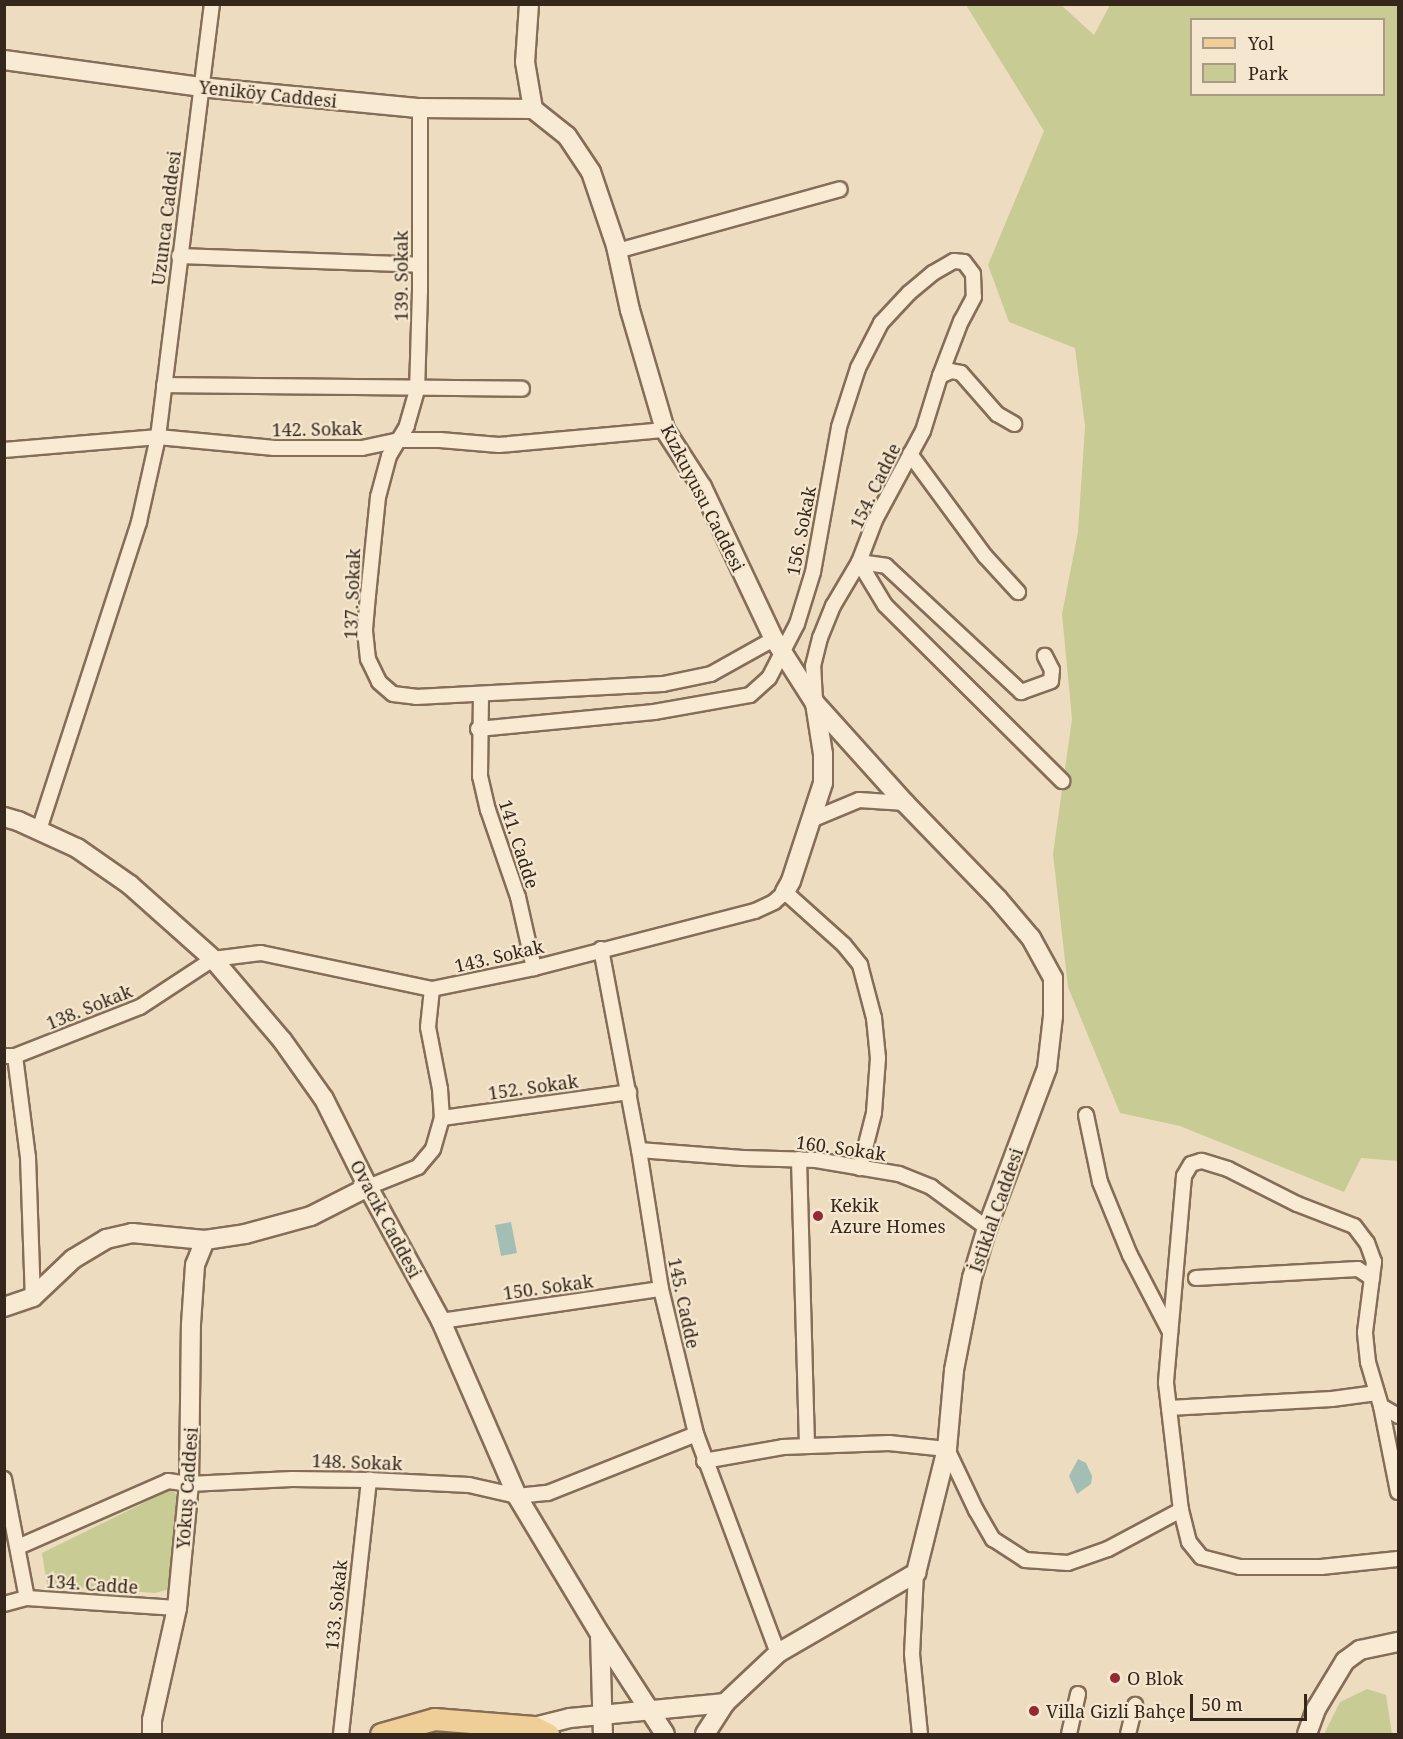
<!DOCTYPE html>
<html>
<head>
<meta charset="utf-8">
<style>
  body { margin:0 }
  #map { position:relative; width:1403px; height:1739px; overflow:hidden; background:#eddcc0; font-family:"Noto Serif",serif }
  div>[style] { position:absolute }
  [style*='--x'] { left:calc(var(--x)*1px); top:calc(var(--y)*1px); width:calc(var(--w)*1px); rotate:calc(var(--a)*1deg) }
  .green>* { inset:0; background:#c8cb94 }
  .water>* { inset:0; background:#a3bfb5 }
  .roads { filter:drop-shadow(2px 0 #856d58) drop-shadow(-2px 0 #856d58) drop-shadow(0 2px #856d58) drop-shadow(0 -2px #856d58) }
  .street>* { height:14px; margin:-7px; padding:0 7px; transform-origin:7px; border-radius:7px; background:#f8ead3 }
  .secondary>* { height:18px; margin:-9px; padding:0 9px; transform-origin:9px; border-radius:9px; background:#f8ead3 }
  .primary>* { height:21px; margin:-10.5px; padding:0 10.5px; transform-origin:10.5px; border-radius:10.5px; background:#f0ce97 }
  .dots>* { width:16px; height:16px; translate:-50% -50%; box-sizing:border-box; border:3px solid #f5e7cf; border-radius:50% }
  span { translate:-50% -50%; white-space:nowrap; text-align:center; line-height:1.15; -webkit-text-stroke:4.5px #f5e7cf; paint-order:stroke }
  .street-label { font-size:18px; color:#35271c }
  .poi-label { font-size:18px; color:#35271c }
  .left { translate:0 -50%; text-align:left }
  .frame { position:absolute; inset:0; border:6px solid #35271c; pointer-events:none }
  .legend { position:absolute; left:1190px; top:18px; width:195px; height:78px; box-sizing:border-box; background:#f5e7cf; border:2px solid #a89a87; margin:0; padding:8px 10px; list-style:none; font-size:18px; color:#35271c }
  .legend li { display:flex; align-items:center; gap:12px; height:30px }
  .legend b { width:30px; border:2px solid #a89a87 }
  .scale { position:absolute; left:1190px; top:1694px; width:117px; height:27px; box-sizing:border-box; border:3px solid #35271c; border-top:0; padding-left:8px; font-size:18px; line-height:21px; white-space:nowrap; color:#35271c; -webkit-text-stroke:4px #f5e7cf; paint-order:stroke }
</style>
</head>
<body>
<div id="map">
  <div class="green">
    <div style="clip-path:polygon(evenodd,966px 5px,1061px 5px,1094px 35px,1110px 5px,1398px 5px,1398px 1161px,1361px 1158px,1344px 1192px,1180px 1126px,1120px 1113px,1068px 987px,1053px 854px,1072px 719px,1062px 614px,1078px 532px,1085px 426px,1075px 348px,1009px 322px,988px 265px,1044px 131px,966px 5px,1192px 20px,1384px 20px,1384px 94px,1192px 94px,1192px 20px)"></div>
    <div style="clip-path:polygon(172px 1489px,178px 1497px,170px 1589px,155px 1593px,47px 1585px,42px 1553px)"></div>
    <div style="clip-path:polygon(1367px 1689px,1386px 1695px,1392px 1734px,1324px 1734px,1340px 1702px)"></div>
  </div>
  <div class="water">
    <div style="clip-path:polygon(511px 1222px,517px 1253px,501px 1256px,495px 1225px)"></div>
    <div style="clip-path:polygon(1078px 1459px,1086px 1463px,1092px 1476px,1091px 1484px,1077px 1494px,1069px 1476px)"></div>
  </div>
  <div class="roads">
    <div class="street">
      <div style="--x:420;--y:108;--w:183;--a:90"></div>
      <div style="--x:420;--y:291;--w:99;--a:91.7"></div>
      <div style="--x:417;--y:390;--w:37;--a:106"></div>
      <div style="--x:407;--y:426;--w:35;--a:121"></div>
      <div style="--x:389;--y:456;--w:42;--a:105"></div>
      <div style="--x:378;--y:497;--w:99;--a:95.8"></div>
      <div style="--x:368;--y:595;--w:36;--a:95"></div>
      <div style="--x:365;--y:631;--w:28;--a:84"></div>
      <div style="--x:368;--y:659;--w:25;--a:64"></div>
      <div style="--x:379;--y:682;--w:18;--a:41"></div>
      <div style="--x:393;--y:694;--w:23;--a:7"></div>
      <div style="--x:416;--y:697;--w:247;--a:-3"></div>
      <div style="--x:663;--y:684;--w:49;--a:-11.8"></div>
      <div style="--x:711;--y:674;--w:72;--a:-29.1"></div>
      <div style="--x:617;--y:251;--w:231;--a:-15.5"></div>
      <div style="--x:179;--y:256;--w:241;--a:2.1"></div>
      <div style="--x:164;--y:385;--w:358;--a:0.6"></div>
      <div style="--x:4;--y:450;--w:155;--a:-4.8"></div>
      <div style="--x:158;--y:437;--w:117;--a:5.4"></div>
      <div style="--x:274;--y:448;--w:88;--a:0"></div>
      <div style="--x:362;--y:448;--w:38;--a:-12"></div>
      <div style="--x:399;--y:440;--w:41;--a:0"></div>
      <div style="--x:440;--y:440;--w:59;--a:4.8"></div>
      <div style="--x:499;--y:445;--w:167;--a:-5.2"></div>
      <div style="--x:910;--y:454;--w:127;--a:53.7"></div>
      <div style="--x:985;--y:556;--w:49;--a:47.5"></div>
      <div style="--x:859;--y:562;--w:50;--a:58.8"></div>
      <div style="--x:885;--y:605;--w:250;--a:44.8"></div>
      <div style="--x:859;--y:562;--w:27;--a:8"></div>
      <div style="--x:886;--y:566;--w:185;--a:43"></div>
      <div style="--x:1021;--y:692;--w:32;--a:-20"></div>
      <div style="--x:1051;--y:681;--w:11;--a:-85"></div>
      <div style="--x:1052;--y:670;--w:16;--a:-117"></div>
      <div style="--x:481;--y:694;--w:82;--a:90.7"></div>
      <div style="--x:480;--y:776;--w:35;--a:77"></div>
      <div style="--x:488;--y:810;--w:92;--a:71"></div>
      <div style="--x:518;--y:897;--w:73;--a:77.3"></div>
      <div style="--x:815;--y:701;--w:35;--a:-93"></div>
      <div style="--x:813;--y:666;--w:29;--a:-76"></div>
      <div style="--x:820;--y:638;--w:35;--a:-68"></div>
      <div style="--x:833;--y:606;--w:51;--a:-59.4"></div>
      <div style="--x:859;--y:562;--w:45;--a:-69.1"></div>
      <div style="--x:875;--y:520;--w:101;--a:-61.7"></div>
      <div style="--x:923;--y:431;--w:58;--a:-72.8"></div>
      <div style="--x:940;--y:376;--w:12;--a:-24"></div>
      <div style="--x:951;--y:371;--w:10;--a:11"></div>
      <div style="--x:961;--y:373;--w:55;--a:48.7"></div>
      <div style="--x:997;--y:414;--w:20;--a:30"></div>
      <div style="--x:478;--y:729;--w:177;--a:-5.5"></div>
      <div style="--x:654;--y:712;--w:97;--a:-10"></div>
      <div style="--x:750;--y:695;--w:25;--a:-42"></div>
      <div style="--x:769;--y:678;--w:61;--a:-62.6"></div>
      <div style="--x:797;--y:624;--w:54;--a:-72.9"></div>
      <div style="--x:813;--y:572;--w:147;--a:-79.8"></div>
      <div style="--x:839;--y:427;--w:62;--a:-72.1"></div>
      <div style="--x:858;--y:368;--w:51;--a:-62.9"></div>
      <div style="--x:881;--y:323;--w:41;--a:-47"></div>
      <div style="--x:909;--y:293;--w:31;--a:-40"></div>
      <div style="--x:933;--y:273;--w:24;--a:-30"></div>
      <div style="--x:954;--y:261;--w:10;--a:6"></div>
      <div style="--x:964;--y:262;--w:15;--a:53"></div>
      <div style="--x:973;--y:274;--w:23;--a:88"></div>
      <div style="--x:974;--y:297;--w:27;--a:118"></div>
      <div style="--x:961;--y:321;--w:59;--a:110.9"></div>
      <div style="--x:811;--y:820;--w:52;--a:-22.6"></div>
      <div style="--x:859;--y:800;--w:46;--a:3.7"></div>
      <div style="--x:39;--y:830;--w:324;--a:-72"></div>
      <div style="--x:139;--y:522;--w:87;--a:-77.4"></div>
      <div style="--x:158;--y:437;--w:436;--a:-82.9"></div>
      <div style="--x:601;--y:949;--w:205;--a:79.3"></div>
      <div style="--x:639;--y:1150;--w:141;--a:81"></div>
      <div style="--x:661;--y:1289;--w:149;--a:76.4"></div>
      <div style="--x:696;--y:1434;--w:234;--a:69.5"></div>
      <div style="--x:4;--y:1056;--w:11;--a:0"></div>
      <div style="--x:15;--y:1056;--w:134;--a:-21.4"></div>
      <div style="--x:140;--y:1007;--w:87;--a:-33.3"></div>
      <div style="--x:213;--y:959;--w:48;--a:-7.1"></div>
      <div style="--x:261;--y:953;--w:175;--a:11.9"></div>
      <div style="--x:432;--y:989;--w:104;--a:-11.6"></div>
      <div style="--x:534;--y:968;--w:228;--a:-14.5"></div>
      <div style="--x:755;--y:911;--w:21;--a:-25"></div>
      <div style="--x:774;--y:902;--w:15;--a:-42"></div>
      <div style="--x:785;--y:892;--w:79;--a:41.9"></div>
      <div style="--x:844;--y:945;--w:26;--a:51"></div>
      <div style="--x:860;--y:965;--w:55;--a:75.2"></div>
      <div style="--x:874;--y:1018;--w:40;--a:84.3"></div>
      <div style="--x:878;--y:1058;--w:55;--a:94.2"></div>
      <div style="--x:874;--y:1113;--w:57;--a:104.3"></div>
      <div style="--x:15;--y:1056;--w:102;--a:82.7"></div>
      <div style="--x:28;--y:1157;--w:140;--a:88"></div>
      <div style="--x:1086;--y:1115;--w:68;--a:78.2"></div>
      <div style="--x:1100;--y:1182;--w:79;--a:67.7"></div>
      <div style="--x:1130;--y:1255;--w:87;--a:62.5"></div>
      <div style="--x:442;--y:1118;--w:189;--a:-7.9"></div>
      <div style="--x:639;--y:1150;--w:104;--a:4.4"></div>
      <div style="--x:743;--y:1158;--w:73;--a:1.6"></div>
      <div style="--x:816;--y:1160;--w:84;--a:9.6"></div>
      <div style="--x:899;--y:1174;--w:35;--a:22"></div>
      <div style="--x:931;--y:1187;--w:69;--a:36.2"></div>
      <div style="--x:799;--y:1159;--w:287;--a:88.4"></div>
      <div style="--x:368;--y:1187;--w:54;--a:-21.8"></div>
      <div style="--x:418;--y:1167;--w:23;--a:-50"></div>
      <div style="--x:433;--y:1149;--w:32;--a:-74"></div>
      <div style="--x:442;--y:1118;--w:29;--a:-94"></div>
      <div style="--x:440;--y:1089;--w:63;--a:-101"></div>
      <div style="--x:428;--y:1027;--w:38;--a:-84"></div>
      <div style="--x:1196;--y:1278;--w:162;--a:-3.2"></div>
      <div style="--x:1358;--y:1269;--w:17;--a:33"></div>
      <div style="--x:441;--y:1321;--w:222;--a:-8.3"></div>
      <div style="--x:1381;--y:1406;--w:20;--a:30"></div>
      <div style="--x:1169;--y:1408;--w:163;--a:-3.2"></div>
      <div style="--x:1332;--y:1399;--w:45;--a:-7.6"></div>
      <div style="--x:704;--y:1461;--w:80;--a:-10"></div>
      <div style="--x:783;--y:1447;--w:106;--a:-2.2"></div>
      <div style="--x:889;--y:1443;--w:58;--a:5.9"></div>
      <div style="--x:947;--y:1449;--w:68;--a:64.6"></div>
      <div style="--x:976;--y:1510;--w:34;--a:60"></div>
      <div style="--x:993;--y:1539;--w:38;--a:33"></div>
      <div style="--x:1025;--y:1560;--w:43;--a:4"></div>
      <div style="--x:1068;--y:1563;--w:42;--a:-19.3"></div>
      <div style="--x:1108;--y:1549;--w:83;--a:-28.1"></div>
      <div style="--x:4;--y:1479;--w:121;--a:79.1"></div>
      <div style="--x:1398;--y:1492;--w:88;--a:-101.2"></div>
      <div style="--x:1381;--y:1406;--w:46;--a:-106.5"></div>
      <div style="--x:1368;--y:1362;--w:30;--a:-96"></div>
      <div style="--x:1365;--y:1332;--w:71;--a:-82.7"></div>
      <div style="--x:1374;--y:1262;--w:20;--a:-110"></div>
      <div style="--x:1367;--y:1243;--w:21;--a:-127"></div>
      <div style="--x:1354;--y:1226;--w:61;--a:-158.9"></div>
      <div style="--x:1297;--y:1204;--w:77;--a:-153.1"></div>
      <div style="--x:1228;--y:1169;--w:28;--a:-163"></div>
      <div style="--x:1201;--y:1161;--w:10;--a:163"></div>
      <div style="--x:1191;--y:1164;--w:14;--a:120"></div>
      <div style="--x:1184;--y:1176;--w:208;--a:95"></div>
      <div style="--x:1166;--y:1383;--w:128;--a:83.3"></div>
      <div style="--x:1181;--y:1510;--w:33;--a:76"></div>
      <div style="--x:1189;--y:1542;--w:19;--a:51"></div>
      <div style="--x:1201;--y:1557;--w:40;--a:14.4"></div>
      <div style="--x:1240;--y:1567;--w:81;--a:0"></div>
      <div style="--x:1321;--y:1567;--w:77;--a:-5.9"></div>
      <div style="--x:18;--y:1547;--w:164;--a:-23.7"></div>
      <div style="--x:168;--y:1481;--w:21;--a:8"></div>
      <div style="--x:189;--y:1484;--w:103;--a:-2.8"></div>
      <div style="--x:292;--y:1479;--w:77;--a:0.7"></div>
      <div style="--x:369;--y:1480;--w:100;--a:2.9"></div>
      <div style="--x:469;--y:1485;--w:49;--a:12.9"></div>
      <div style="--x:517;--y:1496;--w:31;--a:-6"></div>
      <div style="--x:548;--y:1493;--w:159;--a:-21.7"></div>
      <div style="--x:916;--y:1573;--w:81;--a:92.8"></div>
      <div style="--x:912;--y:1654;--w:80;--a:84.3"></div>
      <div style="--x:4;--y:1604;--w:24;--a:-15"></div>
      <div style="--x:27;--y:1598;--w:150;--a:3.8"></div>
      <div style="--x:341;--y:1734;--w:256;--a:-83.7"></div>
      <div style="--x:1069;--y:1734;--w:41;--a:-77.3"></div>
      <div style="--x:1128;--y:1734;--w:30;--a:-76"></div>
    </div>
    <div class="secondary">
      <div style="--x:529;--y:4;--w:58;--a:93.9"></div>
      <div style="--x:525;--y:62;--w:48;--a:80.3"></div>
      <div style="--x:533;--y:109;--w:43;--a:38.5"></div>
      <div style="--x:567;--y:136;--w:43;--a:56.3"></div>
      <div style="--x:591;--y:172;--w:78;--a:71.3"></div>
      <div style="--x:616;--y:246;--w:66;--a:77.7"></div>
      <div style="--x:630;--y:310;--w:125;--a:73.7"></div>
      <div style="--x:665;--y:430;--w:68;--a:57"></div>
      <div style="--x:702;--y:487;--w:168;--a:64.7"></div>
      <div style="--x:774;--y:639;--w:76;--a:57.4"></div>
      <div style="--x:815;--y:703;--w:52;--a:81.1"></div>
      <div style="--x:823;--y:754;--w:29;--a:90"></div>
      <div style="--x:823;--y:783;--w:103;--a:108.1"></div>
      <div style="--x:791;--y:881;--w:13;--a:119"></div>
      <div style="--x:4;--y:60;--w:198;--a:7.8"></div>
      <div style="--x:200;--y:87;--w:221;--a:5.5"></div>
      <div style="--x:420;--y:108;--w:113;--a:0.5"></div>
      <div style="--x:4;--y:817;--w:15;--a:16"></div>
      <div style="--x:18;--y:821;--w:65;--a:24.6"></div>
      <div style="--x:77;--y:848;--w:65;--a:34.9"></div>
      <div style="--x:130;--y:885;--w:111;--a:41.7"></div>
      <div style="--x:213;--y:959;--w:106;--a:49.6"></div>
      <div style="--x:282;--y:1040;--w:72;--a:54.6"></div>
      <div style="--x:324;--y:1099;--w:98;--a:63.4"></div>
      <div style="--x:368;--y:1187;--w:153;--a:61.4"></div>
      <div style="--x:441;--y:1321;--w:191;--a:66.5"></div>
      <div style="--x:517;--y:1496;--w:161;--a:59"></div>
      <div style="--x:600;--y:1634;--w:119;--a:57"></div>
      <div style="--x:4;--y:1307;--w:31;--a:-19"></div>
      <div style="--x:33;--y:1297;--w:55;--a:-43.5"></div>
      <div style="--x:73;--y:1259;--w:39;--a:-31"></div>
      <div style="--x:106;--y:1239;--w:27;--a:-13"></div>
      <div style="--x:132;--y:1233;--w:73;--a:5.5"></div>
      <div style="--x:205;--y:1240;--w:40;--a:-8.5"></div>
      <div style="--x:245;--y:1234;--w:68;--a:-15.3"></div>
      <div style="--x:311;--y:1216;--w:64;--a:-27"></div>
      <div style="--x:600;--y:1635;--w:99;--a:88.3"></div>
      <div style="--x:534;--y:1727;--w:37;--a:-14"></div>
      <div style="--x:570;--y:1718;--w:156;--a:-5.5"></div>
      <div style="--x:152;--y:1734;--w:14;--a:-90"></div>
      <div style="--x:152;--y:1720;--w:115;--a:-77.4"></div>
      <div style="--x:177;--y:1608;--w:125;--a:-84.5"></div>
      <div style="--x:189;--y:1484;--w:160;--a:-89.3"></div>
      <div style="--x:191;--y:1324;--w:59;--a:-86.1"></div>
      <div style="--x:195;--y:1265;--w:27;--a:-68"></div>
      <div style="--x:705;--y:1734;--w:37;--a:-57"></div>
      <div style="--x:725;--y:1703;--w:73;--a:-43.3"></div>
      <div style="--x:778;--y:1653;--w:160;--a:-30.1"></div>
      <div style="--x:916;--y:1573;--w:128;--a:-76"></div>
      <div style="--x:947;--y:1449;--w:79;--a:-84.9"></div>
      <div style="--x:954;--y:1370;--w:94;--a:-78.9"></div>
      <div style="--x:972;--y:1278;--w:52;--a:-73.3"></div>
      <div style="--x:987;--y:1228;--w:171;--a:-69.4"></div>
      <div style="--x:1047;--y:1068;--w:52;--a:-83.4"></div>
      <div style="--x:1053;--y:1016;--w:38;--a:-90"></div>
      <div style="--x:1053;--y:978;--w:46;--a:-118.8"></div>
      <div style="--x:1031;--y:938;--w:52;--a:-130.4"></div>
      <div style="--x:997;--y:898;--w:132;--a:-134.1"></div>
      <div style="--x:905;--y:803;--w:135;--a:-132"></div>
      <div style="--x:1307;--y:1734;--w:27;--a:-70"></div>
      <div style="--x:1316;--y:1709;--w:56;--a:-58.9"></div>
      <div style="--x:1345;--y:1661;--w:19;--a:-36"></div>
      <div style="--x:1360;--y:1650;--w:39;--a:-12"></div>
    </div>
    <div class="primary">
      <div style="--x:381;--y:1734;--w:55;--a:-15.8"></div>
      <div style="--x:434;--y:1719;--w:100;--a:4.6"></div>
      <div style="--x:534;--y:1727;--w:16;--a:27"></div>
    </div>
  </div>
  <div class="dots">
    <div style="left:818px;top:1216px;background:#942931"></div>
    <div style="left:1115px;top:1678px;background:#942931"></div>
    <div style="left:1034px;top:1711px;background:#942931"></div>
  </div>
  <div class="street-label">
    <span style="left:268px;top:94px;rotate:6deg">Yeniköy Caddesi</span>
    <span style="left:166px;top:218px;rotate:-83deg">Uzunca Caddesi</span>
    <span style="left:401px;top:276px;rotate:-90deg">139. Sokak</span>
    <span style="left:317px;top:429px;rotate:-1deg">142. Sokak</span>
    <span style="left:875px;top:486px;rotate:-64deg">154. Cadde</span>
    <span style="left:703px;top:498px;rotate:63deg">Kızkuyusu Caddesi</span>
    <span style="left:801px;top:531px;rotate:-79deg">156. Sokak</span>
    <span style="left:352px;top:594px;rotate:-88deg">137. Sokak</span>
    <span style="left:519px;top:844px;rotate:72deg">141. Cadde</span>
    <span style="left:499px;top:956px;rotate:-13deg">143. Sokak</span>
    <span style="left:89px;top:1007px;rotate:-22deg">138. Sokak</span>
    <span style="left:533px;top:1087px;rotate:-8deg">152. Sokak</span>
    <span style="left:841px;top:1148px;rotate:8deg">160. Sokak</span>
    <span style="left:996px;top:1210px;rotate:-71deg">İstiklal Caddesi</span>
    <span style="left:386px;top:1219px;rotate:62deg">Ovacık Caddesi</span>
    <span style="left:548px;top:1287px;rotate:-8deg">150. Sokak</span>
    <span style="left:684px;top:1303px;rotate:78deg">145. Cadde</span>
    <span style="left:357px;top:1462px;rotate:2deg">148. Sokak</span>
    <span style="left:187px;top:1488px;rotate:-86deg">Yokuş Caddesi</span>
    <span style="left:92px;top:1584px;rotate:4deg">134. Cadde</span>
    <span style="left:336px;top:1605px;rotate:-84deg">133. Sokak</span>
  </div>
  <div class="poi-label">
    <span class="left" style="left:830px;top:1216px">Kekik<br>Azure Homes</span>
    <span class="left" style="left:1127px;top:1678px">O Blok</span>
    <span class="left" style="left:1046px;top:1711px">Villa Gizli Bahçe</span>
  </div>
  <div class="frame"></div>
  <ul class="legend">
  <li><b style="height:8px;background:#f0ce97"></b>Yol</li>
  <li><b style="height:16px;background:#c8cb94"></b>Park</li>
  </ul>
  <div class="scale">50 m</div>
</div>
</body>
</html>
